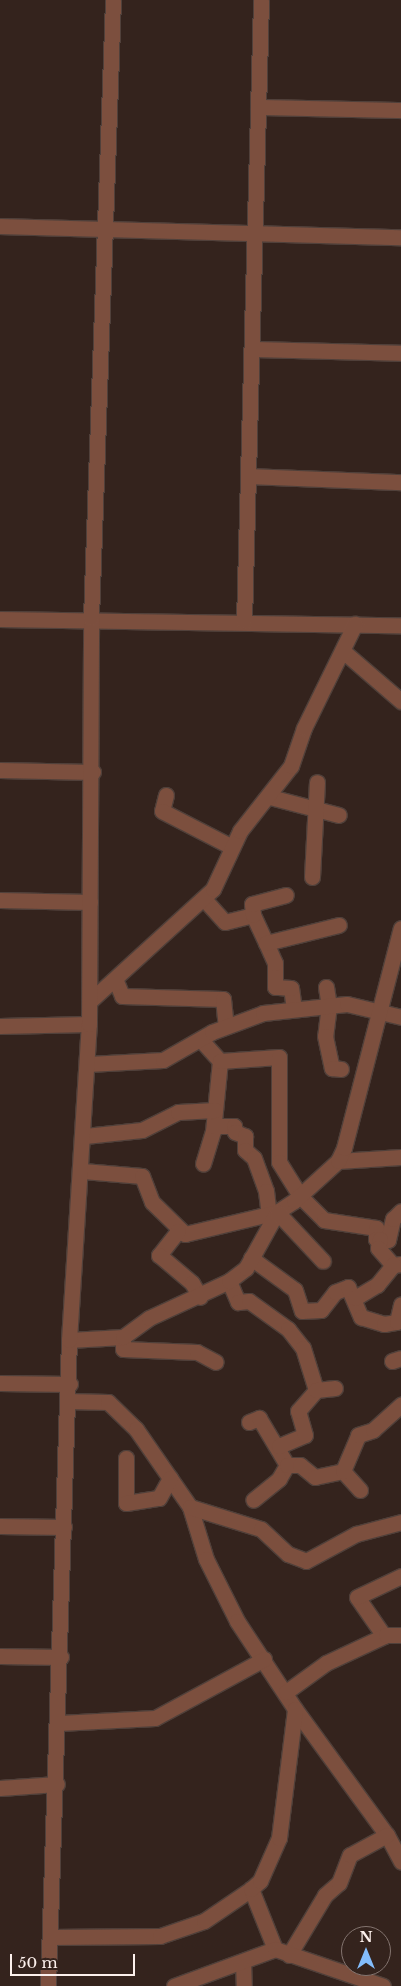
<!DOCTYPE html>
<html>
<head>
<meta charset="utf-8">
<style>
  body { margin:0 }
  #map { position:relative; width:401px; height:1986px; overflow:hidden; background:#34231d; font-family:"Libre Baskerville",serif }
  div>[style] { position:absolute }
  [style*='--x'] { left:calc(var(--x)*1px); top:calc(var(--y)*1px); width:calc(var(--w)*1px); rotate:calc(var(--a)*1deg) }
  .roads { filter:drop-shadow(1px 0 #50403a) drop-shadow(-1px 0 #50403a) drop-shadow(0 1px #50403a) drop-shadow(0 -1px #50403a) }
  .street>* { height:15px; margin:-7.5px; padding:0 7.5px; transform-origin:7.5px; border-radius:7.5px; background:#7c4f3e }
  span { translate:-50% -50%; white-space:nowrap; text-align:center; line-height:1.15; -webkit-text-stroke:5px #34231d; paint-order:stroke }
  .north { position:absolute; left:341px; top:1926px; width:50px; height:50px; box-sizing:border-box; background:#34231d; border:1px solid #847570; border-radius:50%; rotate:0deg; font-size:14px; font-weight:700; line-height:20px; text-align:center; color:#fcf0ec }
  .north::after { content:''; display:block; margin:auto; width:18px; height:22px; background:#83bcfb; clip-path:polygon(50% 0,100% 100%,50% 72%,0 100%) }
  .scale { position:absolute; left:10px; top:1954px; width:125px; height:22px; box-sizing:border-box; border:2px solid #fcf0ec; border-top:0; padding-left:6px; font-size:15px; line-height:18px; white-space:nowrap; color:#fcf0ec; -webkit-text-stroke:4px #34231d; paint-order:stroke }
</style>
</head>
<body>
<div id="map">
  <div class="roads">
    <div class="street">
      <div style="--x:258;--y:107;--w:143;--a:1.2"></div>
      <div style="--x:0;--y:226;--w:401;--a:1.6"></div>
      <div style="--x:252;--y:349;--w:149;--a:1.5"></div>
      <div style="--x:249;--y:476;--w:152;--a:2.3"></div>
      <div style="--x:0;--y:619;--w:401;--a:0.9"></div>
      <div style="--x:244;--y:621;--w:621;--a:-88.43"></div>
      <div style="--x:343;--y:651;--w:77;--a:40.8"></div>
      <div style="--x:0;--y:770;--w:93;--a:1.2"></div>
      <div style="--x:166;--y:795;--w:16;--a:104"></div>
      <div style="--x:162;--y:811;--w:76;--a:27.2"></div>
      <div style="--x:270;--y:797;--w:71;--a:14.6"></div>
      <div style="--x:312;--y:877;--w:95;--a:-87"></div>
      <div style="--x:204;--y:899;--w:31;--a:48"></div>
      <div style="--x:225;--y:922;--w:29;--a:-14"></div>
      <div style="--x:253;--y:915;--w:31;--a:65"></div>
      <div style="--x:0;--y:900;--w:90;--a:1.3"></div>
      <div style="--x:253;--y:915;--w:11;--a:-95"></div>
      <div style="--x:252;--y:904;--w:35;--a:-15"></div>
      <div style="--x:116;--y:981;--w:16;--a:68"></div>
      <div style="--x:122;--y:996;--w:101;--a:1.7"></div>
      <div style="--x:223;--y:999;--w:27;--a:84"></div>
      <div style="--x:326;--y:987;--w:18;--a:81"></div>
      <div style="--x:329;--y:1005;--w:31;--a:97"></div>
      <div style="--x:325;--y:1036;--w:33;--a:78"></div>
      <div style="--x:332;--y:1068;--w:9;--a:6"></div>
      <div style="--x:90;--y:1001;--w:166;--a:-42.3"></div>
      <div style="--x:213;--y:889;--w:64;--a:-65"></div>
      <div style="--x:240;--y:831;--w:83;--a:-51.9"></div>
      <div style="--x:291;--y:766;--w:40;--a:-71.1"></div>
      <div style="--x:304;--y:728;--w:116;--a:-63.9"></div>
      <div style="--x:294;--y:1009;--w:21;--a:-98"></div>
      <div style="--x:291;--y:988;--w:16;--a:-176"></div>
      <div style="--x:275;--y:987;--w:24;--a:-90"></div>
      <div style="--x:275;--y:963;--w:22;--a:-114"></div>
      <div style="--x:266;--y:943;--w:75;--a:-13.9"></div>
      <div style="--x:0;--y:1026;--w:89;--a:-1.3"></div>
      <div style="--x:201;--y:1040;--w:28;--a:48"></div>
      <div style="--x:220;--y:1061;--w:70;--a:95.7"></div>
      <div style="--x:213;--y:1131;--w:34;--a:107"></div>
      <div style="--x:220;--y:1061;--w:59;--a:-3.9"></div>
      <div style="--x:279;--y:1057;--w:105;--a:90"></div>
      <div style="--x:279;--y:1162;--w:40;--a:58"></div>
      <div style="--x:300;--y:1196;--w:34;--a:45"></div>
      <div style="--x:324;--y:1220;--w:53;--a:8.7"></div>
      <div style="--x:376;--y:1228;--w:11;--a:90"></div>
      <div style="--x:376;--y:1239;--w:12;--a:5"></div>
      <div style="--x:388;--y:1240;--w:22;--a:-77"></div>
      <div style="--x:393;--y:1219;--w:11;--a:-45"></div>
      <div style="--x:88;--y:1064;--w:75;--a:-3.1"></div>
      <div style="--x:163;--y:1060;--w:56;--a:-29.7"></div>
      <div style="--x:212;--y:1032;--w:54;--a:-20.4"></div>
      <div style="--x:263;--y:1013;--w:84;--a:-6.1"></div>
      <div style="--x:347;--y:1004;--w:56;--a:13.5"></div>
      <div style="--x:214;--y:1126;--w:20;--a:0"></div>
      <div style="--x:234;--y:1126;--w:6;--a:81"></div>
      <div style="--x:235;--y:1132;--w:11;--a:22"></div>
      <div style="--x:245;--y:1136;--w:14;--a:90"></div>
      <div style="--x:245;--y:1150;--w:12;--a:42"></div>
      <div style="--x:254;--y:1158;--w:35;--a:70"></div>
      <div style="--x:266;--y:1191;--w:24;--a:83"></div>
      <div style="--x:85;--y:1136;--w:57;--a:-6"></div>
      <div style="--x:142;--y:1130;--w:40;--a:-26.6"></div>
      <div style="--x:178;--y:1112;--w:37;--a:-3"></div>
      <div style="--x:338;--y:1161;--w:63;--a:-3.6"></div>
      <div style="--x:83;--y:1171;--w:59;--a:4.8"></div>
      <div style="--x:142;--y:1176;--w:28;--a:69"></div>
      <div style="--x:152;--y:1202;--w:46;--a:44.1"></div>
      <div style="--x:185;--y:1234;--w:95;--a:-13.4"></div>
      <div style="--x:277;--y:1212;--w:20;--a:-33"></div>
      <div style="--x:294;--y:1201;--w:59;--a:-42.3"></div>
      <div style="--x:338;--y:1161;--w:14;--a:-65"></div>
      <div style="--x:344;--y:1148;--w:227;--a:-75.5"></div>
      <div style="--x:178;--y:1231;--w:31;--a:128"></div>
      <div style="--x:159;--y:1255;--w:43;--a:40.3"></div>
      <div style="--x:192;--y:1283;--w:16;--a:60"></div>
      <div style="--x:380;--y:1239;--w:9;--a:103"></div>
      <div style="--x:378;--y:1248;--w:23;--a:49"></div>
      <div style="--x:393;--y:1265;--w:8;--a:-7"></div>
      <div style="--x:251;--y:1258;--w:54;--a:36"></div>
      <div style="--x:295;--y:1290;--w:22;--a:72"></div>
      <div style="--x:302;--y:1311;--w:19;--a:-3"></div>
      <div style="--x:321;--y:1310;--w:23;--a:-52"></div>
      <div style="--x:335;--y:1292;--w:14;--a:-21"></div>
      <div style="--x:348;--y:1287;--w:33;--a:67"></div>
      <div style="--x:361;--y:1317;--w:24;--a:17"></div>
      <div style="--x:384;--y:1324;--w:13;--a:-9"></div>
      <div style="--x:397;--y:1322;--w:18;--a:-77"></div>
      <div style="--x:229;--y:1281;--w:23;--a:67"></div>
      <div style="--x:238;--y:1302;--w:11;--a:-5"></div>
      <div style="--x:249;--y:1301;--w:48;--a:35.7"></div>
      <div style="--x:288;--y:1329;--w:24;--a:52"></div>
      <div style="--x:303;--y:1348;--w:44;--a:72.8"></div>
      <div style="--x:355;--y:1298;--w:26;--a:-31"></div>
      <div style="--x:377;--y:1285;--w:26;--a:-51"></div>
      <div style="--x:123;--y:1337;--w:12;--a:90"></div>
      <div style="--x:123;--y:1349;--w:74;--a:2.3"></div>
      <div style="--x:197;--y:1352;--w:21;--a:28"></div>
      <div style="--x:69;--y:1340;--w:54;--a:-3.2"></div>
      <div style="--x:123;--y:1337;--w:32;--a:-36"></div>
      <div style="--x:149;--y:1318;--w:88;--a:-24.8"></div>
      <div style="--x:229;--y:1281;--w:21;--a:-37"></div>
      <div style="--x:246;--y:1268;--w:64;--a:-61"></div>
      <div style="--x:277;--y:1212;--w:67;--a:46.8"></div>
      <div style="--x:392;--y:1361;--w:9;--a:-18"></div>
      <div style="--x:0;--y:1383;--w:70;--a:0.8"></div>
      <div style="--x:67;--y:1401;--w:41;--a:1.4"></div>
      <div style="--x:108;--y:1402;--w:39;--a:44"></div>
      <div style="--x:136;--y:1429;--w:95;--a:55.3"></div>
      <div style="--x:190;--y:1507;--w:54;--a:72.9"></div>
      <div style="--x:206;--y:1559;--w:69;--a:63.4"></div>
      <div style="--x:237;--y:1621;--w:105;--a:56.6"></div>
      <div style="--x:295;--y:1709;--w:156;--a:53.9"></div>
      <div style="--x:387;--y:1835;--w:30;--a:62"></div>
      <div style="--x:249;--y:1422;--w:11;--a:-22"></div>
      <div style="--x:259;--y:1418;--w:55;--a:59.2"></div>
      <div style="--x:287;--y:1465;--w:16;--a:120"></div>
      <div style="--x:279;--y:1479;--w:33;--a:141"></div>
      <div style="--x:279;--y:1446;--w:28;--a:-23"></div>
      <div style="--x:305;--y:1435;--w:25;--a:-106"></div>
      <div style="--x:298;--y:1411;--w:28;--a:-49"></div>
      <div style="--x:316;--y:1390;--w:19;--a:-6"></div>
      <div style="--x:126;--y:1458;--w:45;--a:90"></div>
      <div style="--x:126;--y:1503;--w:33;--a:-9"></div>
      <div style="--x:159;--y:1498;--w:23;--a:-61"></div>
      <div style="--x:287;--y:1465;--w:13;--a:0"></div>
      <div style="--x:300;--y:1465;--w:19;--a:39"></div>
      <div style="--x:315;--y:1477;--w:29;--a:-12"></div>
      <div style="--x:360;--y:1490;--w:25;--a:-132"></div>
      <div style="--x:343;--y:1471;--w:39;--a:-67"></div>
      <div style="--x:358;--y:1435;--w:16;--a:-18"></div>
      <div style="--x:373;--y:1430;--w:38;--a:-42"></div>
      <div style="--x:190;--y:1507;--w:74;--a:17.2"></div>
      <div style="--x:261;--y:1529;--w:37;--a:43"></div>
      <div style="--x:288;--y:1554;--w:19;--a:21"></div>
      <div style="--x:306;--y:1561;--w:57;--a:-28.4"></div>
      <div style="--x:356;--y:1534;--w:47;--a:-14.9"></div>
      <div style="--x:0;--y:1526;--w:64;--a:0.9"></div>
      <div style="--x:384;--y:1636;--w:47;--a:-124.7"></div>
      <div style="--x:357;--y:1597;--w:49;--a:-25.5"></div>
      <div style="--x:0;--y:1656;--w:61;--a:0.9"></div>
      <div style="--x:286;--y:1692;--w:49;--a:-35.9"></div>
      <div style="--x:326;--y:1663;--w:66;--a:-25"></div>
      <div style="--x:386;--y:1635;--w:15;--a:0"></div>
      <div style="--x:59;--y:1723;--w:96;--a:-3"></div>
      <div style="--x:155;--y:1718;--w:124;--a:-28.4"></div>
      <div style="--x:0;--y:1788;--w:57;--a:-4"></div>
      <div style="--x:51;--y:1937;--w:109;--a:-0.5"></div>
      <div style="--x:160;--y:1936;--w:46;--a:-18.8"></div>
      <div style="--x:204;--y:1921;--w:57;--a:-34.2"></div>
      <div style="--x:275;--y:1949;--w:65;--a:-111.8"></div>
      <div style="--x:251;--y:1889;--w:12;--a:-42"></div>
      <div style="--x:260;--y:1881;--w:47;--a:-66.2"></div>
      <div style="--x:279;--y:1838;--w:130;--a:-82.9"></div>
      <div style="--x:289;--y:1955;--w:70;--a:-59"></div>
      <div style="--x:325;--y:1895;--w:18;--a:-41"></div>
      <div style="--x:339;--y:1883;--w:30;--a:-69"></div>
      <div style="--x:350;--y:1855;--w:42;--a:-28.4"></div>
      <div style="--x:243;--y:1962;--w:24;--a:88"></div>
      <div style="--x:48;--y:1986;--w:646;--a:-88.14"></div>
      <div style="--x:69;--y:1340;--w:317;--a:-86.4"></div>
      <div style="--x:89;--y:1024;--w:406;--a:-89.7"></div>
      <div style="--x:91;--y:618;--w:618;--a:-87.96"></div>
      <div style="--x:174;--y:1986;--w:108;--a:-20.1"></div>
      <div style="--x:275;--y:1949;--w:114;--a:18.9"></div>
    </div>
  </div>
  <div class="north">N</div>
  <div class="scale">50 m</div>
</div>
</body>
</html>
